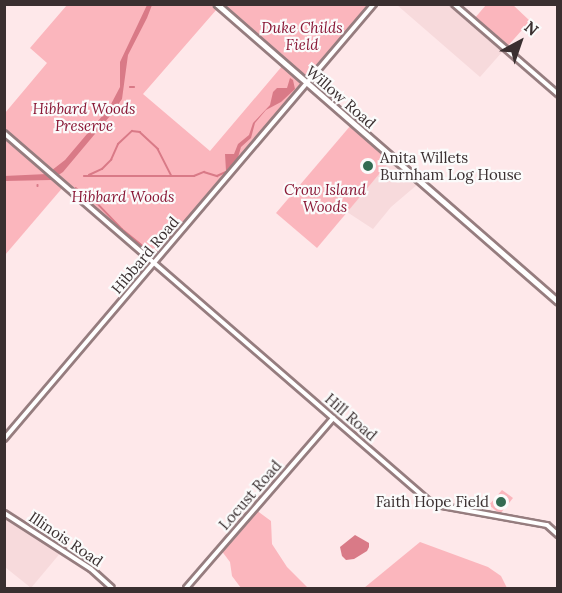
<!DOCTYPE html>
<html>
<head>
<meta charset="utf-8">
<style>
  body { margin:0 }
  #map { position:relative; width:562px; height:593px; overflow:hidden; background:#fee8ea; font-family:Lora,serif }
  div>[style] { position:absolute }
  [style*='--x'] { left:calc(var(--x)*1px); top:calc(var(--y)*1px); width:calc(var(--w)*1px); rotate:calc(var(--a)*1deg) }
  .built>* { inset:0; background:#f7dadc }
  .green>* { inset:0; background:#fbb6bd }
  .water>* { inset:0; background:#d97a87 }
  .stream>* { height:1.5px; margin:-0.75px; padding:0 0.75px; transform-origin:0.75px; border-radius:0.75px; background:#d97a87 }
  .roads { filter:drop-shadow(2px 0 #967d7f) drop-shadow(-2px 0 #967d7f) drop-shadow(0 2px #967d7f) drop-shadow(0 -2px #967d7f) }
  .tertiary>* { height:4px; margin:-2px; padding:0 2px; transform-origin:2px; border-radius:2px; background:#fff }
  .secondary>* { height:4.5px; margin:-2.25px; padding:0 2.25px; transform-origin:2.25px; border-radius:2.25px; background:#fff }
  .dots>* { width:16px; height:16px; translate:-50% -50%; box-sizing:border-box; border:3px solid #fbfbfb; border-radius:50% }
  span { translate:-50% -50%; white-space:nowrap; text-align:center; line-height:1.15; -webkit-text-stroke:4.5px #fbfbfb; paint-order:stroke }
  .park-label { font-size:15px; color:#8a1836; font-style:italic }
  .street-label { font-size:15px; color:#3a2f30 }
  .poi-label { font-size:15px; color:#3a2f30 }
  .left { translate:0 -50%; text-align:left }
  .right { translate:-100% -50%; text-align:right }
  .frame { position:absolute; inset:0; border:6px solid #3a2f30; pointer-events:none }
  .north { position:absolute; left:490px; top:12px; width:60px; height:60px; -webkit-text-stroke:4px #fbfbfb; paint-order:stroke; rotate:40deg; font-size:16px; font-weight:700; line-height:24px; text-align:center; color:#3a2f30 }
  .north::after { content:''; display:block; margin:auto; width:21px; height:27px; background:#3a2f30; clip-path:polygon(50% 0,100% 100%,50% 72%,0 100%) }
</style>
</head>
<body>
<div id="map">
  <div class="built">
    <div style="clip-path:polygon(397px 5px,450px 5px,503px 51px,480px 77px)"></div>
    <div style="clip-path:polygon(391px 160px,418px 184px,391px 207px,373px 229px,347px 212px)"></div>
    <div style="clip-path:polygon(4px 514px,62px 551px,31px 588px,5px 567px)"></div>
  </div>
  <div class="green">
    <div style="clip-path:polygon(215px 4px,217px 9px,143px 94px,210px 151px,283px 65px,303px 84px,154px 259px,5px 132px,5px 113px,47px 63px,30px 48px,67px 5px)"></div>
    <div style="clip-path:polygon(369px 4px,371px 6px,307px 78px,220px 5px)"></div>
    <div style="clip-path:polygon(512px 4px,530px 21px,507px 47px,474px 19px,486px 5px)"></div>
    <div style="clip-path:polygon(351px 125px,391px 160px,317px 248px,276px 213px)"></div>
    <div style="clip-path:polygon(4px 135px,64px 186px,5px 255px,4px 255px)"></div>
    <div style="clip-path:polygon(502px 490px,513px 498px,500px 514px,489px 505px)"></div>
    <div style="clip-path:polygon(256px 510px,271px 521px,272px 544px,287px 567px,308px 588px,241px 588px,232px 576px,230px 562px,221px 550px)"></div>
    <div style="clip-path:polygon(420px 542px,488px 567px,501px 576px,507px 588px,364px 588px)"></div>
  </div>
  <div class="water">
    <div style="clip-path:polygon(147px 5px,152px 5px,147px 18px,128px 55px,122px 99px,110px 116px,63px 172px,51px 180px,5px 181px,4px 176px,47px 174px,65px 160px,109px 108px,120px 87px,120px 62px)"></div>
    <div style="clip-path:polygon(290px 78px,293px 80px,295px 89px,281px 102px,266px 110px,255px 123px,251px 138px,241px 147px,237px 161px,226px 171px,225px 154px,234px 154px,238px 144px,249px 135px,253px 123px,270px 105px,273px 92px,277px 88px,287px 88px)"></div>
    <div style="clip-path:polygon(355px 535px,369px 543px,369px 547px,367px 551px,354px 559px,346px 560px,342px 556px,340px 547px)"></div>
  </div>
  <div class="stream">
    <div style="--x:130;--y:87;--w:4;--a:0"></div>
    <div style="--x:89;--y:175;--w:14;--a:-25"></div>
    <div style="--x:102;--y:169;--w:13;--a:-45"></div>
    <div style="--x:111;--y:160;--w:17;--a:-66"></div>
    <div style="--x:118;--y:144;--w:19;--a:-43"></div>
    <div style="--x:132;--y:131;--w:8;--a:7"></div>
    <div style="--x:140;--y:132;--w:25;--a:43"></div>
    <div style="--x:158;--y:149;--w:29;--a:63"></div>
    <div style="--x:84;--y:176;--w:110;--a:0"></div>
    <div style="--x:194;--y:176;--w:11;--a:-22"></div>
    <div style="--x:204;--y:172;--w:14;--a:17"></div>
    <div style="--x:217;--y:176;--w:10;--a:-24"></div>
    <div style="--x:38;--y:185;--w:1;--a:90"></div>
    <div style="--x:76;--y:188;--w:26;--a:36"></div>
    <div style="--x:97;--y:203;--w:36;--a:46"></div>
    <div style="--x:122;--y:229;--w:41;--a:39.1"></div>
  </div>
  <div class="roads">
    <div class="tertiary">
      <div style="--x:454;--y:4;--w:138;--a:40.9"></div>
      <div style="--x:4;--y:133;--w:562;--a:40.89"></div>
      <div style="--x:429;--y:501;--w:14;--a:21"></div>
      <div style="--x:442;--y:506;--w:107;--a:10.3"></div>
      <div style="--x:547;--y:525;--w:15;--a:42"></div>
      <div style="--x:4;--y:439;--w:571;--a:-49.62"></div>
      <div style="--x:4;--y:513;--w:103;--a:32.8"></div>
      <div style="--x:91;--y:569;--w:28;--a:42"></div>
      <div style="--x:186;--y:588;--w:225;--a:-49.1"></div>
    </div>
    <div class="secondary">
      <div style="--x:217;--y:4;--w:452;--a:41.1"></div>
    </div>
  </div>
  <div class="dots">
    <div style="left:368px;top:166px;background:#346b52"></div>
    <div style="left:501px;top:502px;background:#346b52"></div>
  </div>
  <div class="park-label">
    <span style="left:302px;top:36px">Duke Childs<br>Field</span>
    <span style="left:84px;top:117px">Hibbard Woods<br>Preserve</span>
    <span style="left:325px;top:198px">Crow Island<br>Woods</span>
    <span style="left:123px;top:197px">Hibbard Woods</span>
  </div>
  <div class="street-label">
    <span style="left:341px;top:97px;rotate:41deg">Willow Road</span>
    <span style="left:145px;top:255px;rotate:-50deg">Hibbard Road</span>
    <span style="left:351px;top:417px;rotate:41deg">Hill Road</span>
    <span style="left:250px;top:495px;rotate:-49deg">Locust Road</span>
    <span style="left:66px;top:539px;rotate:34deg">Illinois Road</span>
  </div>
  <div class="poi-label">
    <span class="left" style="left:380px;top:166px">Anita Willets<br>Burnham Log House</span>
    <span class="right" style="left:489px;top:502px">Faith Hope Field</span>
  </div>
  <div class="frame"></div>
  <div class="north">N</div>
</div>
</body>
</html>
